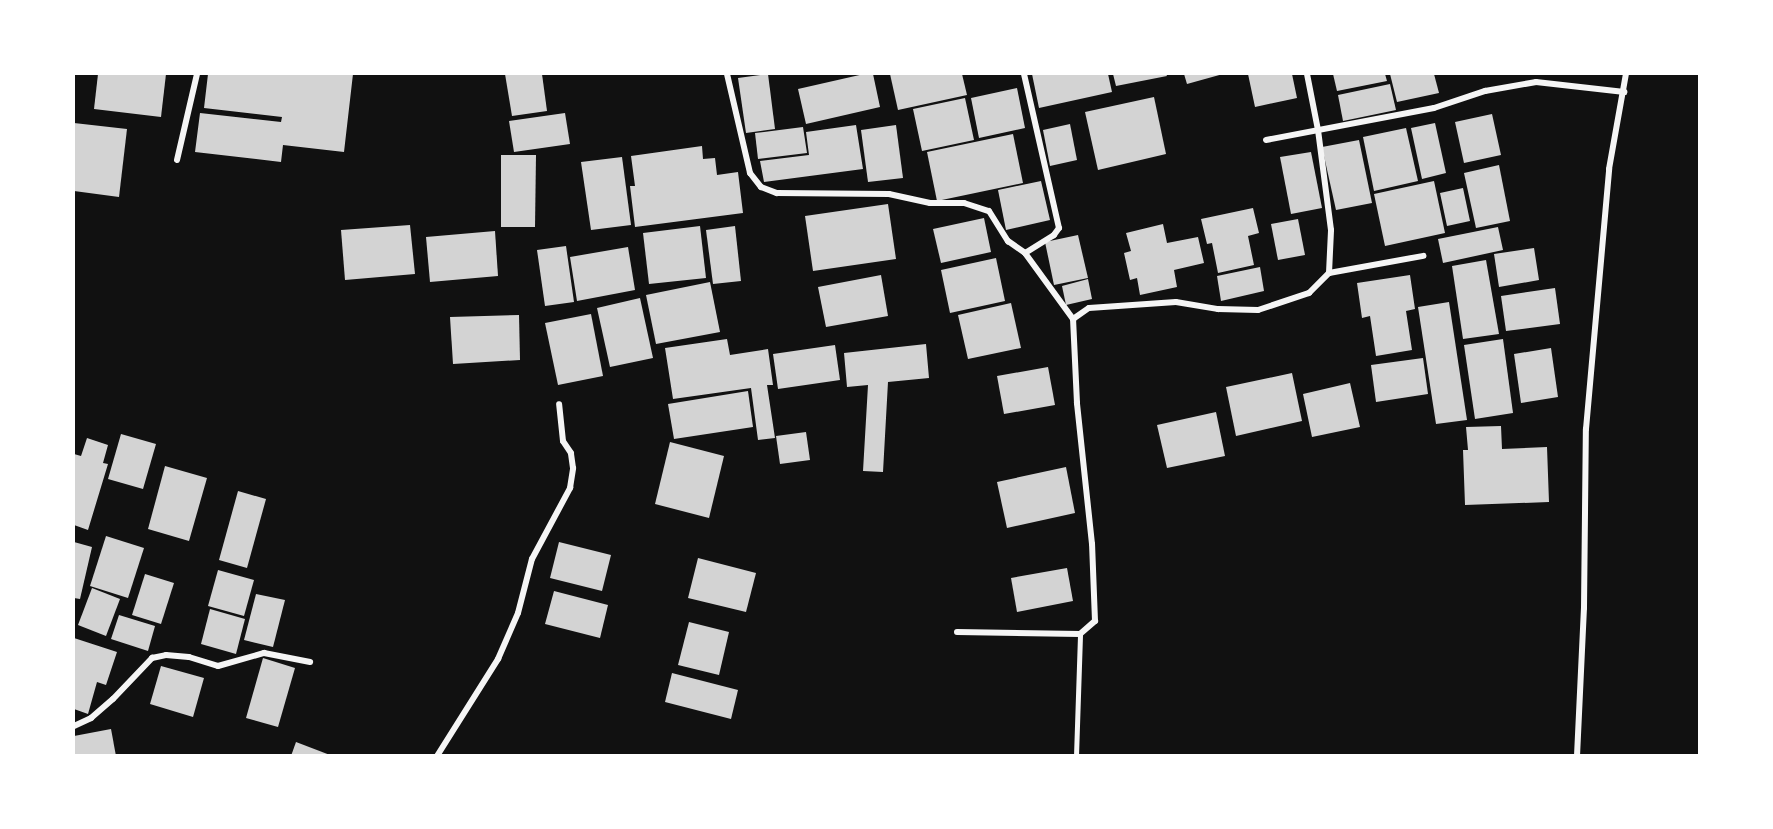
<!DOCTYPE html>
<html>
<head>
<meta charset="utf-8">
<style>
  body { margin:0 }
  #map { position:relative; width:1773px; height:829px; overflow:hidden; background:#111; font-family:"Space Grotesk",sans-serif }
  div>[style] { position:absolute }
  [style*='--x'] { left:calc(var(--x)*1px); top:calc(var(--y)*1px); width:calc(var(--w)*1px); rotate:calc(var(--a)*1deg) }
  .building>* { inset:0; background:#d3d3d3 }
  .service>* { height:4.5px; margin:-2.25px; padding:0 2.25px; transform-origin:2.25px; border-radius:2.25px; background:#f5f5f5 }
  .minor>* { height:6px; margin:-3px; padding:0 3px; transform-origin:3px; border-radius:3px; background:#f5f5f5 }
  span { translate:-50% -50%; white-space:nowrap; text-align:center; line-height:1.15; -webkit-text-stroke:4.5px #fff; paint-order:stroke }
  .frame { position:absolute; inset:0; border:75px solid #fff; pointer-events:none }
</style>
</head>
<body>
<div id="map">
  <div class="building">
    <div style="clip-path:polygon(98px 74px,166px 74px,161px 117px,94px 109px)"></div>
    <div style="clip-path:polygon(208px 74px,353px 74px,344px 152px,283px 145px,281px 162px,195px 152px,200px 113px,281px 122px,282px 117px,204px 108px)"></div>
    <div style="clip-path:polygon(505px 74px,542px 74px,547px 111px,512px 116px)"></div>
    <div style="clip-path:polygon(768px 74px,775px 129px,746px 133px,738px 78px)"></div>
    <div style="clip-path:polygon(864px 74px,873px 74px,880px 107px,806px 124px,798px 89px)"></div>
    <div style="clip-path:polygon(890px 74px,962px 74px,967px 95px,898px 110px)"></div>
    <div style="clip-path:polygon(1032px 74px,1108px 74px,1112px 92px,1039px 108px)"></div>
    <div style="clip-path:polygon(1113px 74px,1166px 74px,1167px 76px,1116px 86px)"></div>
    <div style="clip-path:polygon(1184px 74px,1223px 74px,1187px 84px)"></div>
    <div style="clip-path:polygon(1248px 74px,1292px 74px,1297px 98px,1255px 107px)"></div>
    <div style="clip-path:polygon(1333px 74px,1385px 74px,1387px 81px,1337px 91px)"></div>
    <div style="clip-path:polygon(1390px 74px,1434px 74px,1439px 93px,1397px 102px)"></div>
    <div style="clip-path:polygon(1390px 84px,1396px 110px,1343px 121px,1338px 95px)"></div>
    <div style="clip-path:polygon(1017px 88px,1025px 128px,979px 138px,971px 98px)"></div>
    <div style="clip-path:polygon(1154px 97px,1166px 154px,1098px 170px,1085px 112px)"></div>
    <div style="clip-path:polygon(965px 98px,974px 140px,922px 151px,913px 109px)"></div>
    <div style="clip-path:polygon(565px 113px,570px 144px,514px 152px,509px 121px)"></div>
    <div style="clip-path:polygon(1492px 114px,1501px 155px,1464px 163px,1455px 122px)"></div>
    <div style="clip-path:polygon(74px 123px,127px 129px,119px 197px,74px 191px)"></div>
    <div style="clip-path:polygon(1435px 123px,1446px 173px,1422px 179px,1411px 128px)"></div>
    <div style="clip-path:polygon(1070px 124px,1077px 160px,1050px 166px,1043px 130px)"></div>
    <div style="clip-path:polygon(856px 125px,863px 169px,764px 182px,760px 161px,809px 155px,806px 132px)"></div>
    <div style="clip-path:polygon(896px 125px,903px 178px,868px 182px,861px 130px)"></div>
    <div style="clip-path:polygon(803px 127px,807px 153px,758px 159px,755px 133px)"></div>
    <div style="clip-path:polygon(1406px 128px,1418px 181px,1374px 191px,1363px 137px)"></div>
    <div style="clip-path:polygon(1013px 134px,1023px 183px,937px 201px,927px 152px)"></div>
    <div style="clip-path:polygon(1359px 140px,1372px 203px,1336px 210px,1322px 147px)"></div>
    <div style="clip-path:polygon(702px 146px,703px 159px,715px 158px,717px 175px,738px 172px,743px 213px,635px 227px,630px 186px,635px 186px,631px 156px)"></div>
    <div style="clip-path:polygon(1311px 152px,1322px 208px,1291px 214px,1280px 157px)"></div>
    <div style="clip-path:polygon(501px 155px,536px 155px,535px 227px,501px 227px)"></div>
    <div style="clip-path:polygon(622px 157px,631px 225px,591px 230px,581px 162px)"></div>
    <div style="clip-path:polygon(1499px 165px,1510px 221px,1476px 228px,1464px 173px)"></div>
    <div style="clip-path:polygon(1041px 181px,1050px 220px,1006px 230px,998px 190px)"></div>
    <div style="clip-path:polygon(1434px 181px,1445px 233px,1385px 246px,1374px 194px)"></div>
    <div style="clip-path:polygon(1463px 188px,1470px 221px,1447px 226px,1440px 193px)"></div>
    <div style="clip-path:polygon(888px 204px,896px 259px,813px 271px,805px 216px)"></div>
    <div style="clip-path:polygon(1253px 208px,1259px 233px,1248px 236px,1254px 265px,1218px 273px,1212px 243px,1207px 244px,1201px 219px)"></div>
    <div style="clip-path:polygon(984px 218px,991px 252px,941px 263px,933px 229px)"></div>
    <div style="clip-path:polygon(1298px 219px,1305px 255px,1278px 260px,1271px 224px)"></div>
    <div style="clip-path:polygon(1163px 224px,1167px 243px,1198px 237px,1204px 263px,1174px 270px,1177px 287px,1140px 295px,1137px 278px,1130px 280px,1124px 253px,1131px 251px,1126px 233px)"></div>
    <div style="clip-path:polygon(410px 225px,415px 274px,345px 280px,341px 230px)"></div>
    <div style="clip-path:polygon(700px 226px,706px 278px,649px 284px,643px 233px)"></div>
    <div style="clip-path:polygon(735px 226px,741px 281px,713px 284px,706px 230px)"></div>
    <div style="clip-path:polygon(1498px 227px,1503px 250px,1443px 263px,1438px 239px)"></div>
    <div style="clip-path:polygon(495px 231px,498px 276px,430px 282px,426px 237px)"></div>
    <div style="clip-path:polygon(1078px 235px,1088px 278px,1054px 285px,1045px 242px)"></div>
    <div style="clip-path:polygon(566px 246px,574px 302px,545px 306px,537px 250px)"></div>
    <div style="clip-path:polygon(628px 247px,635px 290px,577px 301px,570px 257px)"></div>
    <div style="clip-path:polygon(1534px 248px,1539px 280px,1499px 287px,1494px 254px)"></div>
    <div style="clip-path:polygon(996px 258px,1005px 301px,950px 313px,941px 270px)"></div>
    <div style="clip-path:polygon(1486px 260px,1499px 334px,1463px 339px,1452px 266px)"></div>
    <div style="clip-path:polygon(1260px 267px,1264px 291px,1221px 301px,1217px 276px)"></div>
    <div style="clip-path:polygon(881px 275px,888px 316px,826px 327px,818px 287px)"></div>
    <div style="clip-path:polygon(1410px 275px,1415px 309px,1406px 311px,1412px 350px,1376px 356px,1370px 316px,1362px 318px,1357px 283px)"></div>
    <div style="clip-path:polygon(1088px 279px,1092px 299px,1066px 305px,1062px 286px)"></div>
    <div style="clip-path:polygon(710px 282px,720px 332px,656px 344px,646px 295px)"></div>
    <div style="clip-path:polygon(1555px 288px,1560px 324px,1506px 331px,1501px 296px)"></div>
    <div style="clip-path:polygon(640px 298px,653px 358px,610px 367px,597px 308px)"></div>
    <div style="clip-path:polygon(1449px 302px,1467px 420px,1436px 424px,1418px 307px)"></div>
    <div style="clip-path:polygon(1011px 303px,1021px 348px,968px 359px,958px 315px)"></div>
    <div style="clip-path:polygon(591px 314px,603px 376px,558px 385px,545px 323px)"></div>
    <div style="clip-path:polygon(519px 315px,520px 360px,453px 364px,450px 317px)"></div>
    <div style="clip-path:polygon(727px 339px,730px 355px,768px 349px,773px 385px,767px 385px,775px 438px,758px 440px,751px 388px,673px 399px,665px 348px)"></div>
    <div style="clip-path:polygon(1503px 339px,1513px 413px,1475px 419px,1464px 345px)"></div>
    <div style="clip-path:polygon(926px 344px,929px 378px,888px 382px,883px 472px,863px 471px,868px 385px,847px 387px,844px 353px)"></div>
    <div style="clip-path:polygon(835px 345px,840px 380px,778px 389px,773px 354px)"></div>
    <div style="clip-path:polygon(1551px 348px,1558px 397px,1521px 403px,1514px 354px)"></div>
    <div style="clip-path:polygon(1423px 358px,1428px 394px,1376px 402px,1371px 365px)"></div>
    <div style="clip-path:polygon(1048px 367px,1055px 405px,1004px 414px,997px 376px)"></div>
    <div style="clip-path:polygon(1292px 373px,1302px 421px,1236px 436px,1226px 387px)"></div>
    <div style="clip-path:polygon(1350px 383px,1360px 427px,1312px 437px,1303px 394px)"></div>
    <div style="clip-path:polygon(748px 391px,753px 427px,674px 439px,668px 404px)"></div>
    <div style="clip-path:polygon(1216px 412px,1225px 456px,1167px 468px,1157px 425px)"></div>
    <div style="clip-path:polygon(1501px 426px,1502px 449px,1547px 447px,1549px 502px,1465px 505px,1463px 450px,1468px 450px,1466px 427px)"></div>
    <div style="clip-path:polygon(806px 432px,810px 460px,780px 464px,776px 436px)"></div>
    <div style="clip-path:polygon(121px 434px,156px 444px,143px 489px,108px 479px)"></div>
    <div style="clip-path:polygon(87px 438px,108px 445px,103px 463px,108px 464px,88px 530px,74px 525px,74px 454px,81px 456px)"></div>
    <div style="clip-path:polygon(670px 442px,724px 456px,709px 518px,655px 504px)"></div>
    <div style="clip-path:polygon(165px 466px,207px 478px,189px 541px,148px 529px)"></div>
    <div style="clip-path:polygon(1066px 467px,1075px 513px,1007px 528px,997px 482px)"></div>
    <div style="clip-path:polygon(238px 491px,266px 499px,247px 568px,219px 560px)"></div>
    <div style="clip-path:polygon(106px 536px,144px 548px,128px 598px,90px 586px)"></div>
    <div style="clip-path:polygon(74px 542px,92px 547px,80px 599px,74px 598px)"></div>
    <div style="clip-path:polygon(559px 542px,611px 555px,602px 591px,550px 578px)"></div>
    <div style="clip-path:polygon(698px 558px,756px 573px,746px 612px,688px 598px)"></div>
    <div style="clip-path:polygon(1067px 568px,1073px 601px,1017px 612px,1011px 578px)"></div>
    <div style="clip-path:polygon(218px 570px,254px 580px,244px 616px,208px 606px)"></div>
    <div style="clip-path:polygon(145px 574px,174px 583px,161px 624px,132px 615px)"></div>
    <div style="clip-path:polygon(92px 588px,120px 599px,106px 636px,78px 625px)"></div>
    <div style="clip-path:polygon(554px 591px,608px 605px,600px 638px,545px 624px)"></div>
    <div style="clip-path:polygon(256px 594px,285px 600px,273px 647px,244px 640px)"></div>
    <div style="clip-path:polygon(210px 609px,245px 619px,236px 654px,201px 644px)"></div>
    <div style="clip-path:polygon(119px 615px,155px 626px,148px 651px,111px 639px)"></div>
    <div style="clip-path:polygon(689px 622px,729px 632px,719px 675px,678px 665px)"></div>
    <div style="clip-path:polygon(74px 638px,117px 652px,106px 685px,97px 682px,88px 714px,74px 709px)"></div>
    <div style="clip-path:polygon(263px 658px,295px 668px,278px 727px,246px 718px)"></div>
    <div style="clip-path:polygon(161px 666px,204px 678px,193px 717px,150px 704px)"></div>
    <div style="clip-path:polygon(672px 673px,738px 690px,731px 719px,665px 702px)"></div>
    <div style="clip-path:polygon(111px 729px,116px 756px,74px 756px,74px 736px)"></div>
    <div style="clip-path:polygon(296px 742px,330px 755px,330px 756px,291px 756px)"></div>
  </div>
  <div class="service">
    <div style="--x:1076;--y:756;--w:122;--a:-88.1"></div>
  </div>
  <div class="minor">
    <div style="--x:727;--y:74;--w:102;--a:76.9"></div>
    <div style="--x:750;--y:173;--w:18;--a:52"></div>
    <div style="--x:761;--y:187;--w:17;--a:21"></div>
    <div style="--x:777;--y:193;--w:112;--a:0.5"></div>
    <div style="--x:889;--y:194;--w:42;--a:12.4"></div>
    <div style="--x:930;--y:203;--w:34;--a:0"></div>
    <div style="--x:964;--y:203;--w:26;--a:18"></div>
    <div style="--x:989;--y:211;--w:36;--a:58"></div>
    <div style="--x:1008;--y:241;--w:21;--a:35"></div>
    <div style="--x:1025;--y:253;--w:82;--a:54"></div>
    <div style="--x:1073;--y:319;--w:19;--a:-35"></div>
    <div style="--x:1089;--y:308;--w:87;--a:-3.9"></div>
    <div style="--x:1176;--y:302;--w:43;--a:9.5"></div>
    <div style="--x:1218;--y:309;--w:40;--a:1.4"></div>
    <div style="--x:1258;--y:310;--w:54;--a:-18.4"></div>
    <div style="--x:1309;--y:293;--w:28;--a:-45"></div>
    <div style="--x:1329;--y:273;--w:43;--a:-87.3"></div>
    <div style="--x:1331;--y:230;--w:101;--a:-97.4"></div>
    <div style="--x:1318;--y:130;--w:57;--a:-101.1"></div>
    <div style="--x:1024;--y:74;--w:158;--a:77.2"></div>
    <div style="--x:1059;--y:228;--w:9;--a:126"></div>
    <div style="--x:1054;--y:235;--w:34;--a:148"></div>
    <div style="--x:1266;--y:140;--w:171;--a:-10.8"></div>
    <div style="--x:1434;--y:108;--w:54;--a:-18.4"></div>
    <div style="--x:1485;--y:91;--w:52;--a:-10"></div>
    <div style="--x:1536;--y:82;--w:89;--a:6.5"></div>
    <div style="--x:177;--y:160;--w:88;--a:-76.9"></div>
    <div style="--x:1329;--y:273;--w:96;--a:-10.3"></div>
    <div style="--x:957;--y:632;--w:123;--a:0.9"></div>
    <div style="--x:1080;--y:634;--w:20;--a:-41"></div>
    <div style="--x:1095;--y:621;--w:77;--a:-92.2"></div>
    <div style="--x:1092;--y:544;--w:142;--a:-96.1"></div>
    <div style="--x:1077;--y:403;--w:84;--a:-92.7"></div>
    <div style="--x:74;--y:726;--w:19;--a:-25"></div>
    <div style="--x:91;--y:718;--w:29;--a:-41"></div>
    <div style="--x:113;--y:699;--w:57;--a:-46.4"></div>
    <div style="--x:152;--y:658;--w:14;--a:-12"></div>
    <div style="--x:166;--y:655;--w:23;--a:5"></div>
    <div style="--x:189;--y:657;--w:30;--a:17"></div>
    <div style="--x:218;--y:666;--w:48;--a:-15.8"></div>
    <div style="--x:264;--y:653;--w:47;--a:11.1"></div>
    <div style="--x:437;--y:756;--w:115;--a:-57.8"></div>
    <div style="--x:498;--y:659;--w:50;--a:-66.5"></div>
    <div style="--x:518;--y:613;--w:56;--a:-75.5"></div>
    <div style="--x:532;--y:559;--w:81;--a:-61.8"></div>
    <div style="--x:570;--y:488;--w:20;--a:-81"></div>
    <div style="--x:573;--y:468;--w:15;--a:-98"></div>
    <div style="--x:571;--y:453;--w:14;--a:-124"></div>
    <div style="--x:563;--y:441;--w:37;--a:-96"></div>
    <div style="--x:1577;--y:756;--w:148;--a:-87.3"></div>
    <div style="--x:1584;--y:608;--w:179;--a:-89.4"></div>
    <div style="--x:1586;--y:429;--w:261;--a:-84.9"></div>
    <div style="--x:1609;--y:169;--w:97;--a:-79.9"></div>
  </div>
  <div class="frame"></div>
</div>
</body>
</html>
